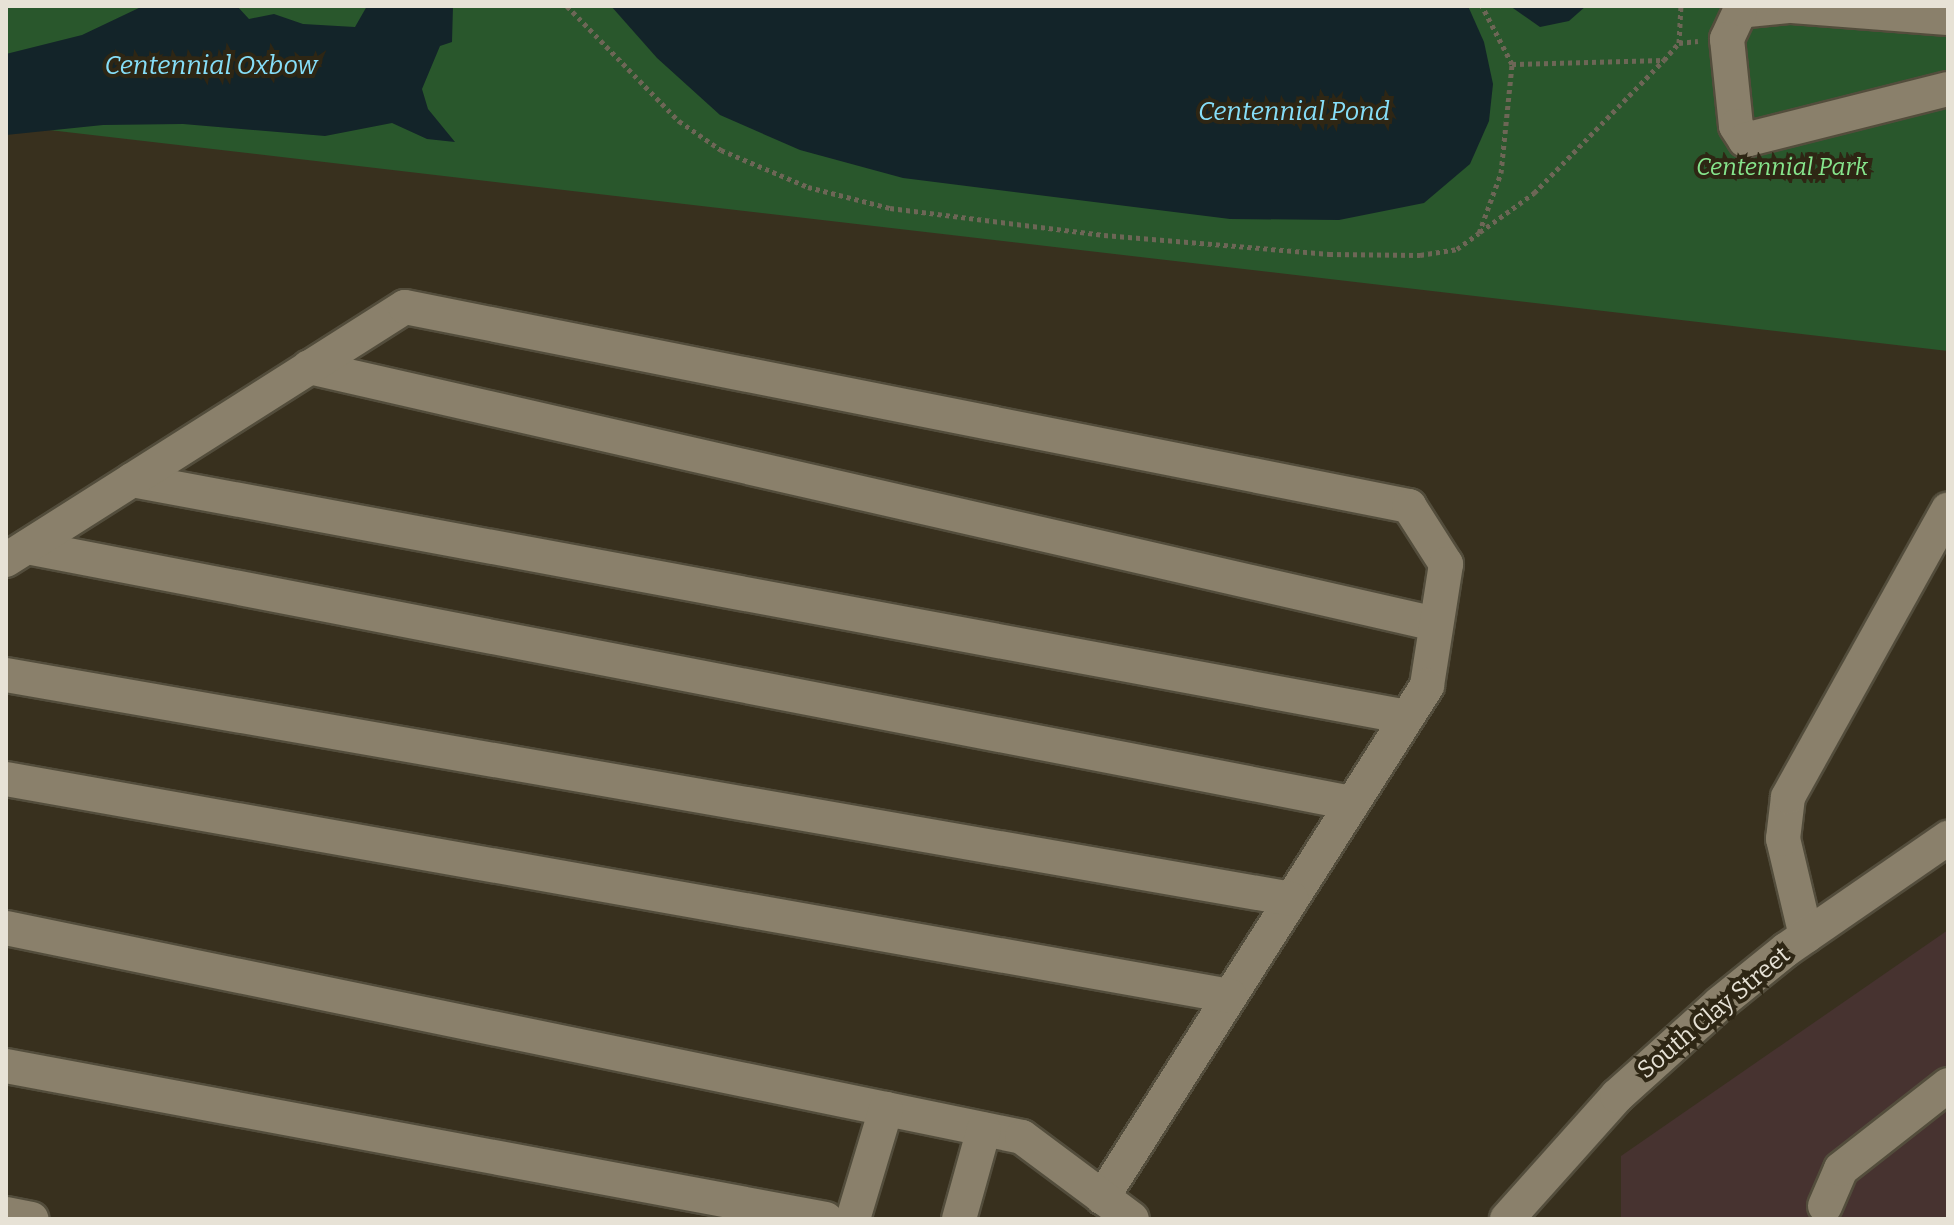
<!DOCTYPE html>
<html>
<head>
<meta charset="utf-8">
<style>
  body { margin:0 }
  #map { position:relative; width:1954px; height:1225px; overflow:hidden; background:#38301e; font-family:Bitter,serif }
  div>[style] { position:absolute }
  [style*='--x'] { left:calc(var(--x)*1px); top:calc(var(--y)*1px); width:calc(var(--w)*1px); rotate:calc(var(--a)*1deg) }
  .commercial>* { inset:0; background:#473330 }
  .green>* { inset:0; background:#29572c }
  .water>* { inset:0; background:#132429 }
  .path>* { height:5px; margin-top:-2.5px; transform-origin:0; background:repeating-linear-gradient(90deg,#6d6656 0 4px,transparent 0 8px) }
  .roads { filter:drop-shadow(2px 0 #534d3c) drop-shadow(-2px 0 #534d3c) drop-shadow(0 2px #534d3c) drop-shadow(0 -2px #534d3c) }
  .minor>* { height:34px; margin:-17px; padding:0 17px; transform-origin:17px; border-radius:17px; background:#8a806b }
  span { translate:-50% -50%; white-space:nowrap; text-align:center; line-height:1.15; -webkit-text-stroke:8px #2e2614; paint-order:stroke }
  .park-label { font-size:24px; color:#86e58c; font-style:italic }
  .street-label { font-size:24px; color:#e7e2d6 }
  .water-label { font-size:26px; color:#86def8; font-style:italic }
  .frame { position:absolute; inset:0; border:8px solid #e7e2d6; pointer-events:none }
</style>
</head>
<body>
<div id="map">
  <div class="commercial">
    <div style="clip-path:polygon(1948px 930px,1948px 1219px,1621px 1219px,1621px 1156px)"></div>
  </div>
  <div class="green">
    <div style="clip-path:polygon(6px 6px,1948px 6px,1948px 351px,6px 125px)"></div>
  </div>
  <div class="water">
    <div style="clip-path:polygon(143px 6px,237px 6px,249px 19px,274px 14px,303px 24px,355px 27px,367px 6px,453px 6px,452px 42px,440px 46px,422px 89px,428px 109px,455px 142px,427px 139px,392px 123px,325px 136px,183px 124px,103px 125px,6px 135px,6px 54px,82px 35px)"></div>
    <div style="clip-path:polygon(611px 6px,1468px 6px,1484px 42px,1493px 84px,1489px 121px,1470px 164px,1424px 203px,1339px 220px,1230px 219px,903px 178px,800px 150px,720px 115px,657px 58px)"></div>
    <div style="clip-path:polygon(1510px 6px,1586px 6px,1569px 21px,1540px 27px)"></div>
  </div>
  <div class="path">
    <div style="--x:567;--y:6;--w:161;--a:45.8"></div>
    <div style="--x:679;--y:121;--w:51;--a:34.6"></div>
    <div style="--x:721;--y:150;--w:95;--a:23"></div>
    <div style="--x:808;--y:187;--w:85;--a:14.4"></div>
    <div style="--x:890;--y:208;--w:216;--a:7.2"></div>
    <div style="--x:1104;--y:235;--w:226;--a:4.8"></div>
    <div style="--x:1329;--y:254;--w:91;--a:0.6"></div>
    <div style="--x:1420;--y:255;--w:37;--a:-9"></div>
    <div style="--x:1457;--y:249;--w:27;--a:-36"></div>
    <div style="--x:1479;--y:233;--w:64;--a:-69.9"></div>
    <div style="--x:1501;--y:173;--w:110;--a:-84.2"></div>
    <div style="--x:1512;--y:64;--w:65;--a:-117.3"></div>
    <div style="--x:1679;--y:43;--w:19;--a:-6"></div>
    <div style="--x:1512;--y:64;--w:152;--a:-1.5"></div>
    <div style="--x:1664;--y:60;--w:23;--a:-49"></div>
    <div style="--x:1679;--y:43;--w:37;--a:-87"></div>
    <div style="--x:1480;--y:232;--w:67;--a:-35.8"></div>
    <div style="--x:1534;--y:193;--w:186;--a:-45.7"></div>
  </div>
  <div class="roads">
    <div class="minor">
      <div style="--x:1788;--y:6;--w:48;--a:174.1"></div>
      <div style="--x:1740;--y:11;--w:31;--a:115"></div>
      <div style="--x:1727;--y:39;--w:87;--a:84.1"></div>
      <div style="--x:1736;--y:126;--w:17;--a:57"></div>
      <div style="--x:1745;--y:140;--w:209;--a:-14.1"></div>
      <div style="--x:1792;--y:6;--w:156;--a:4.4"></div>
      <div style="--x:309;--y:367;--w:1156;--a:12.85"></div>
      <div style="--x:132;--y:480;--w:1297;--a:10.53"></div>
      <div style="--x:27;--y:547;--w:1350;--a:10.94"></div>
      <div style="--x:6;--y:560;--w:472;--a:-32.4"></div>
      <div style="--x:405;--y:307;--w:1024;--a:11.21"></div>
      <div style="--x:1409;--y:506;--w:69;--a:57.5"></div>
      <div style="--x:1446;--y:564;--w:123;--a:98.9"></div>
      <div style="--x:1427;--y:686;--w:606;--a:122.41"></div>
      <div style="--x:6;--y:675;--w:1305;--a:9.88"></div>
      <div style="--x:6;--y:779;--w:1243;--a:10.05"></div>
      <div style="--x:6;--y:928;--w:1037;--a:11.62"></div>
      <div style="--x:1022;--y:1137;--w:137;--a:36.7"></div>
      <div style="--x:1806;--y:936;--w:100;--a:-103.3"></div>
      <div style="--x:1783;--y:839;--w:42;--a:-83.2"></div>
      <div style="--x:1788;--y:797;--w:329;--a:-60.9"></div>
      <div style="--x:6;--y:1066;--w:834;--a:10.57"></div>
      <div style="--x:1825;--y:1206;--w:40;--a:-66.6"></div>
      <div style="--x:1841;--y:1169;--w:136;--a:-38.1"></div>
      <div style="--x:6;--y:1214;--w:26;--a:11"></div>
      <div style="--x:853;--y:1219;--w:115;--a:-73.3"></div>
      <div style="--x:959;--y:1219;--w:93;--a:-74.5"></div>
      <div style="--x:1507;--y:1219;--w:165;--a:-48.2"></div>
      <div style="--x:1617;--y:1096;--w:137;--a:-42"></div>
      <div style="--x:1719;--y:1004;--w:87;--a:-39"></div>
      <div style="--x:1787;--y:949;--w:196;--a:-34.6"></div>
    </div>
  </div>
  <div class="park-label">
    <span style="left:1782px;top:168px">Centennial Park</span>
  </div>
  <div class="street-label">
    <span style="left:1714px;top:1013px;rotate:-40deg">South Clay Street</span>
  </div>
  <div class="water-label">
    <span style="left:211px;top:66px">Centennial Oxbow</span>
    <span style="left:1294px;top:112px">Centennial Pond</span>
  </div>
  <div class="frame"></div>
</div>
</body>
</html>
